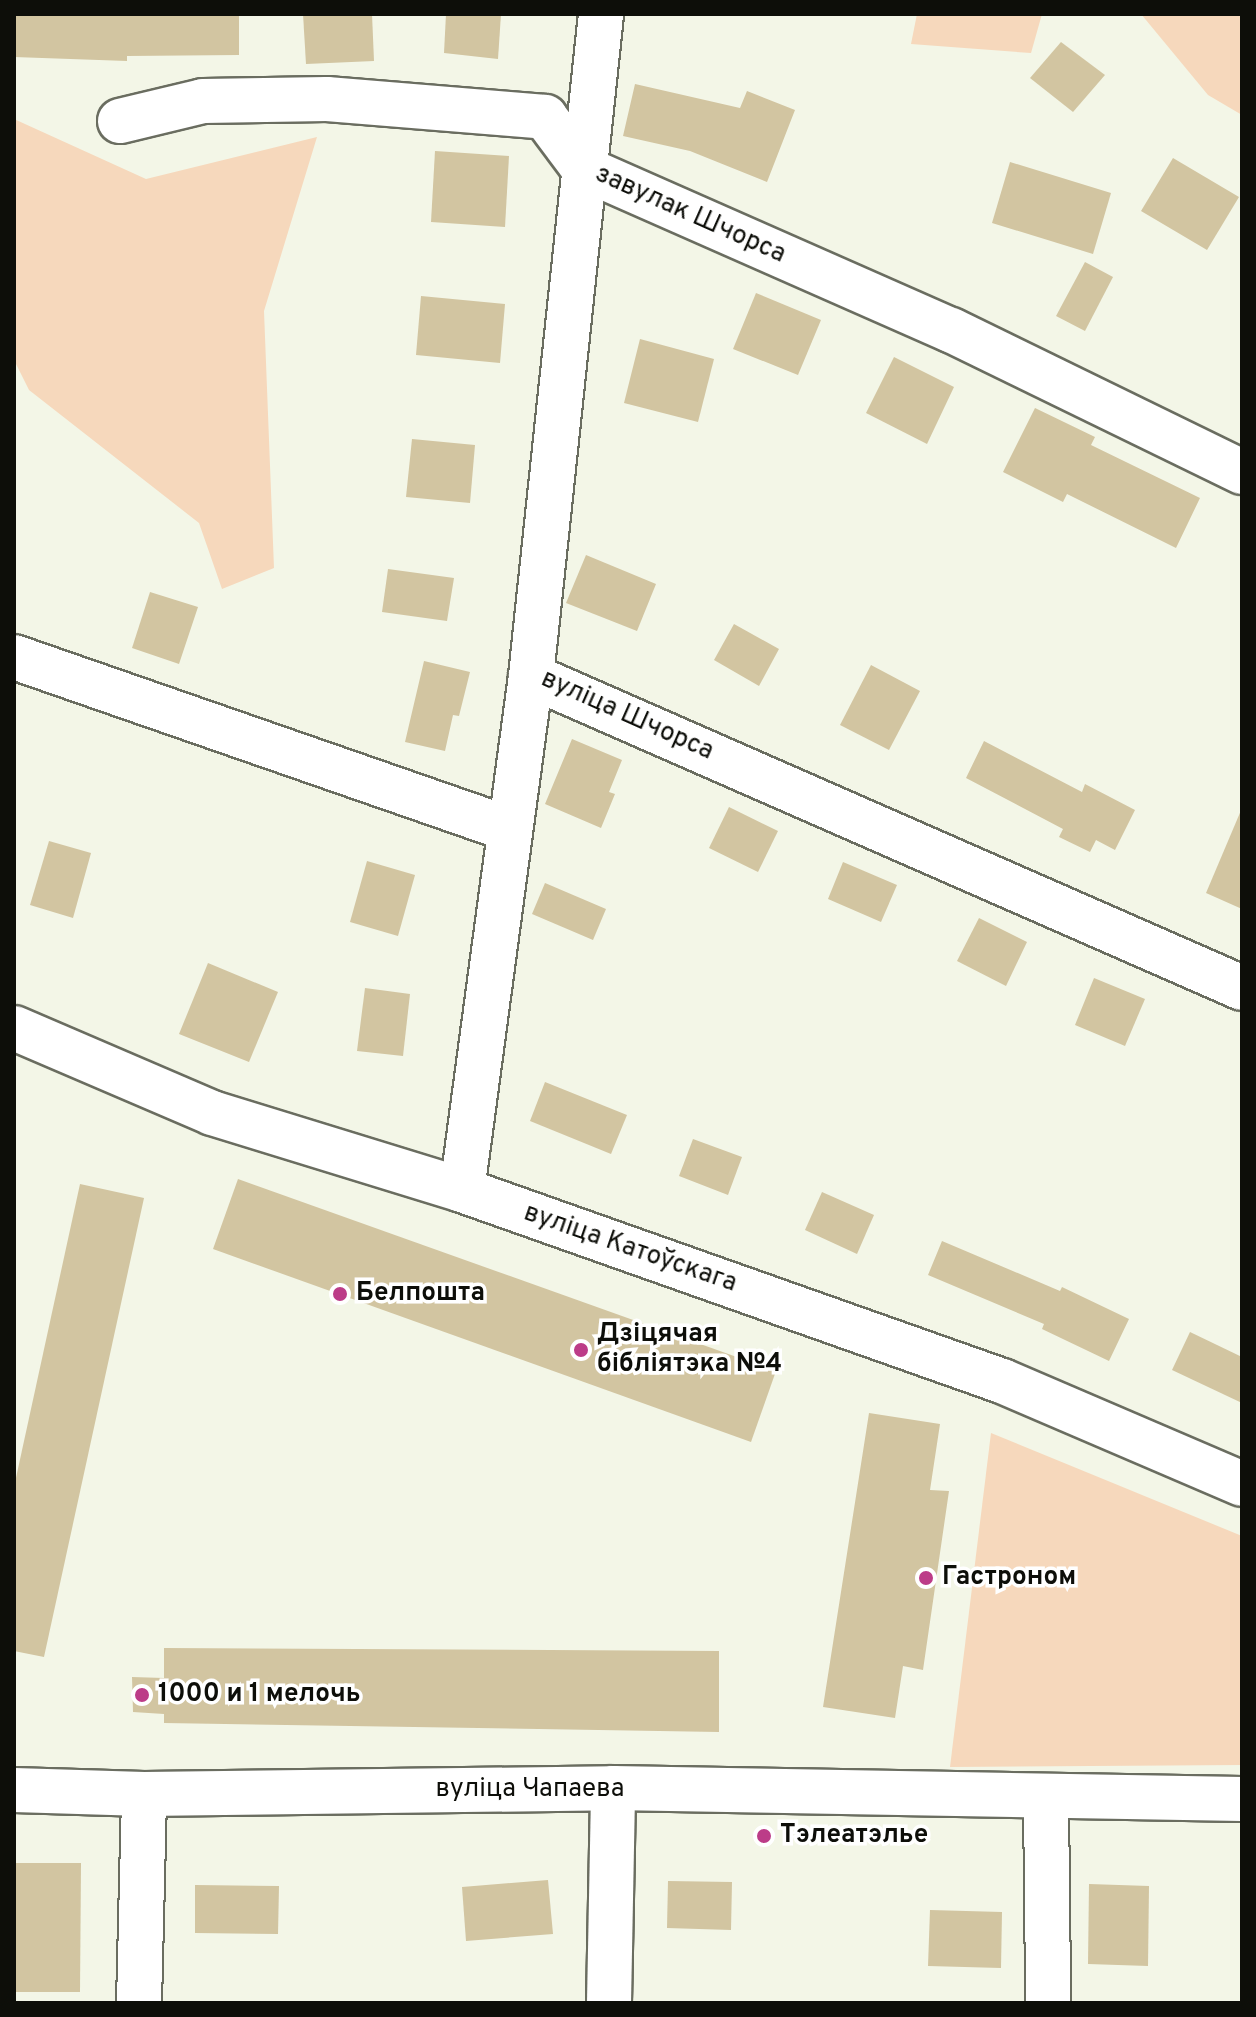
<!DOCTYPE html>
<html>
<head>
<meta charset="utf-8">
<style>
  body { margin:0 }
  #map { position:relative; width:1256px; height:2017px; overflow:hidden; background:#f3f6e7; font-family:Overpass,sans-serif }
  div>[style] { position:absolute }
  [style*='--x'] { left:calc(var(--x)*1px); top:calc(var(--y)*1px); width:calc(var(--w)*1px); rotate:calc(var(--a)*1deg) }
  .green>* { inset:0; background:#f6d8bc }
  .building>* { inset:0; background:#d2c5a1 }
  .roads { filter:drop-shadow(2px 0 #6a6d60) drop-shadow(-2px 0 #6a6d60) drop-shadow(0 2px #6a6d60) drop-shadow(0 -2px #6a6d60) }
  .minor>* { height:44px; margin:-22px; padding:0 22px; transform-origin:22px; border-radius:22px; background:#fff }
  .dots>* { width:22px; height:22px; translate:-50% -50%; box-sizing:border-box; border:4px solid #fff; border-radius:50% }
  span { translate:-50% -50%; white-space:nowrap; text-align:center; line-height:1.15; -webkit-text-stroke:7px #fff; paint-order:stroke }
  .street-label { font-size:26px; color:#0d0e09 }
  .poi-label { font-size:26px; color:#0d0e09; font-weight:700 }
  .left { translate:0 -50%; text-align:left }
  .frame { position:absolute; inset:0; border:16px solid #0d0e09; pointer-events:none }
</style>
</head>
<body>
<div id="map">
  <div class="green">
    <div style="clip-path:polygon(917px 14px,1042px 14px,1031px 53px,911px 44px)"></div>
    <div style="clip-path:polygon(1141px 14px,1242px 14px,1242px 115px,1208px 95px)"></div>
    <div style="clip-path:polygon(14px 119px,146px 179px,317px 137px,264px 311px,274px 568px,222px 589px,199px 523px,29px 390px,14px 360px)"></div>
    <div style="clip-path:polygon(991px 1433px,1242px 1536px,1242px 1765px,950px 1767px)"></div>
  </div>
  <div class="building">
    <div style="clip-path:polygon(14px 14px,239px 14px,239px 55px,127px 56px,127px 61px,14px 57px)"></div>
    <div style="clip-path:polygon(303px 14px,372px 14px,374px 61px,306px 64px)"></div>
    <div style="clip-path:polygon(446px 14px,501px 14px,498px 59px,444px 53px)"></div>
    <div style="clip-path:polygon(1061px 42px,1105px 75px,1073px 112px,1030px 78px)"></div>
    <div style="clip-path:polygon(635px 84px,740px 108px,747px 91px,795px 110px,767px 182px,690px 151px,623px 136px)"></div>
    <div style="clip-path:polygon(435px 151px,509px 156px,505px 227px,431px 222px)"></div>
    <div style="clip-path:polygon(1173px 158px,1239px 197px,1207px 250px,1141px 211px)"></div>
    <div style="clip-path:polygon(1010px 162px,1111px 193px,1093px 254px,992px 223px)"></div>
    <div style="clip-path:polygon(1085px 262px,1113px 277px,1085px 331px,1056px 316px)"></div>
    <div style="clip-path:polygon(756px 293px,821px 320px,798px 375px,733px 349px)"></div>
    <div style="clip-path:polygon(421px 296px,505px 304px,500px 363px,416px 355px)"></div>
    <div style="clip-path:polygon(640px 339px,714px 359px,698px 422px,624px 403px)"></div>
    <div style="clip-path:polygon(894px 357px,954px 387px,927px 444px,866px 413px)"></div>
    <div style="clip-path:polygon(1035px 408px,1095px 437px,1091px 445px,1200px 498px,1176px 548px,1067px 494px,1063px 502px,1003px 472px)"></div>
    <div style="clip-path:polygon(412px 439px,475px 445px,470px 503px,406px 497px)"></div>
    <div style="clip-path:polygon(586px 555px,656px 584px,637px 631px,566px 603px)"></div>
    <div style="clip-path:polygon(388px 569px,454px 578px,447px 621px,382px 612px)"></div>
    <div style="clip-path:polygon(150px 592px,198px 607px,179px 664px,132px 648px)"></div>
    <div style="clip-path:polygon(734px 624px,779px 649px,759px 686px,714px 660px)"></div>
    <div style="clip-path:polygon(424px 661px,470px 672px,459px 716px,453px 715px,445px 751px,405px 742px)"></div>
    <div style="clip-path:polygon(871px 665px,920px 691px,889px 750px,840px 725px)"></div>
    <div style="clip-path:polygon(572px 739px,622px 760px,609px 792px,615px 794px,601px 828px,545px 804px)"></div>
    <div style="clip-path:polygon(984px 741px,1082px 792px,1085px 784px,1135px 810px,1115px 850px,1096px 840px,1090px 852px,1059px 837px,1063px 829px,966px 778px)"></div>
    <div style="clip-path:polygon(729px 807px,778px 831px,758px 872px,709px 848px)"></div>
    <div style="clip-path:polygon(1242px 808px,1242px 909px,1206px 893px)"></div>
    <div style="clip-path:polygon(49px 841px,91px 853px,73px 918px,30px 905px)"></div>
    <div style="clip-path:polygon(367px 861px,415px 875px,398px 936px,350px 922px)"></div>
    <div style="clip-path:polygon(843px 862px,897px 885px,881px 922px,828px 899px)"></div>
    <div style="clip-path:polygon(545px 883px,606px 909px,593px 940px,532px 914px)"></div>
    <div style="clip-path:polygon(979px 918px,1027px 942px,1006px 986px,957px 961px)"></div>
    <div style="clip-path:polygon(208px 963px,278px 992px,249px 1062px,179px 1034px)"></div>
    <div style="clip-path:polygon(1094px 978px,1145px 999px,1125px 1046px,1075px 1025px)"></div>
    <div style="clip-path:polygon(365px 988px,410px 994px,403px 1056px,357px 1051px)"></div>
    <div style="clip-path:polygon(545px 1082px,627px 1115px,611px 1154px,530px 1121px)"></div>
    <div style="clip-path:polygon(693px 1139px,742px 1157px,728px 1195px,679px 1176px)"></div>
    <div style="clip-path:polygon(238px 1179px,776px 1371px,751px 1442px,213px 1249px)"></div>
    <div style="clip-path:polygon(80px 1184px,144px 1198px,44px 1657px,14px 1651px,14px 1487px)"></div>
    <div style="clip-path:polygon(822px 1192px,874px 1215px,857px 1254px,805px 1230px)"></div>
    <div style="clip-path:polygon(942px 1241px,1060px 1291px,1062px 1287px,1129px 1319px,1109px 1361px,1042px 1329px,1044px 1324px,928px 1275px)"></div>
    <div style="clip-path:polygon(1190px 1332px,1242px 1357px,1242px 1403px,1172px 1370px)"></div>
    <div style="clip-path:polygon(869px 1413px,940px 1424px,930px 1490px,949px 1491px,923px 1670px,903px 1666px,895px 1718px,823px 1707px)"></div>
    <div style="clip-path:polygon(164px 1648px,719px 1651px,719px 1732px,164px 1723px,164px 1714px,133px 1712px,132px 1677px,164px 1678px)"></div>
    <div style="clip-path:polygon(14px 1863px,81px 1863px,80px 1992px,14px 1992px)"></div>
    <div style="clip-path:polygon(548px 1880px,553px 1934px,466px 1941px,462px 1887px)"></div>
    <div style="clip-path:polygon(668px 1881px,732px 1882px,731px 1930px,667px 1928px)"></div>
    <div style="clip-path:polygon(1089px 1884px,1149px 1886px,1148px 1966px,1088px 1964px)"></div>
    <div style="clip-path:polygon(195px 1885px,279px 1886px,278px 1934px,195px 1933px)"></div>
    <div style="clip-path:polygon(930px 1910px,1002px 1912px,1001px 1968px,928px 1966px)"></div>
  </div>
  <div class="roads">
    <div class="minor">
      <div style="--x:120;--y:121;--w:85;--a:-13.5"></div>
      <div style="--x:203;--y:101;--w:124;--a:-0.9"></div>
      <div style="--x:327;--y:99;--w:219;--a:4.7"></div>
      <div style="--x:545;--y:117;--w:64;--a:53.3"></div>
      <div style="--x:583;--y:168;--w:402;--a:23.8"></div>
      <div style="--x:951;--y:330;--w:324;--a:26"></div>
      <div style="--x:14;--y:657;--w:524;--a:19.16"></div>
      <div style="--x:531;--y:676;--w:776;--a:23.69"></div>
      <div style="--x:14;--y:1028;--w:215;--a:23.2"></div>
      <div style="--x:212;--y:1113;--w:262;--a:17.1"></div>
      <div style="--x:462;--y:1190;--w:573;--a:19.48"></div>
      <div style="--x:1002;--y:1381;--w:261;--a:23.2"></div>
      <div style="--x:462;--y:1190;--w:519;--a:-82.35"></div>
      <div style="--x:531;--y:676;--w:666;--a:-83.96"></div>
      <div style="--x:14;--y:1790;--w:130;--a:1.8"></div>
      <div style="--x:144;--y:1794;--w:469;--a:-0.7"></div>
      <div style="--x:613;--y:1788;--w:629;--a:1"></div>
      <div style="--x:1046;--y:1798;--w:205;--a:89.4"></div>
      <div style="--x:139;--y:2003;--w:209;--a:-88.6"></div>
      <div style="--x:609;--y:2003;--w:215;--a:-88.9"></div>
    </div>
  </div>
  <div class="dots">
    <div style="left:340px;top:1294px;background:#bc3c88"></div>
    <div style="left:581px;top:1350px;background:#bc3c88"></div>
    <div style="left:926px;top:1578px;background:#bc3c88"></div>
    <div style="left:142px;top:1695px;background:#bc3c88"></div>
    <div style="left:764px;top:1836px;background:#bc3c88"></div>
  </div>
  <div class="street-label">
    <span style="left:690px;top:215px;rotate:24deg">завулак Шчорса</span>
    <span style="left:627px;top:716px;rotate:24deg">вуліца Шчорса</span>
    <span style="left:630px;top:1249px;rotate:19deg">вуліца Катоўскага</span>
    <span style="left:530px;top:1790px">вуліца Чапаева</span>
  </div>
  <div class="poi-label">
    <span class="left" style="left:356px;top:1294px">Белпошта</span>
    <span class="left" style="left:597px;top:1350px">Дзіцячая<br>бібліятэка №4</span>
    <span class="left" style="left:942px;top:1578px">Гастроном</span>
    <span class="left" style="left:158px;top:1695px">1000 и 1 мелочь</span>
    <span class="left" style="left:780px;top:1836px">Тэлеатэлье</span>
  </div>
  <div class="frame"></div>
</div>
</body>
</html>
